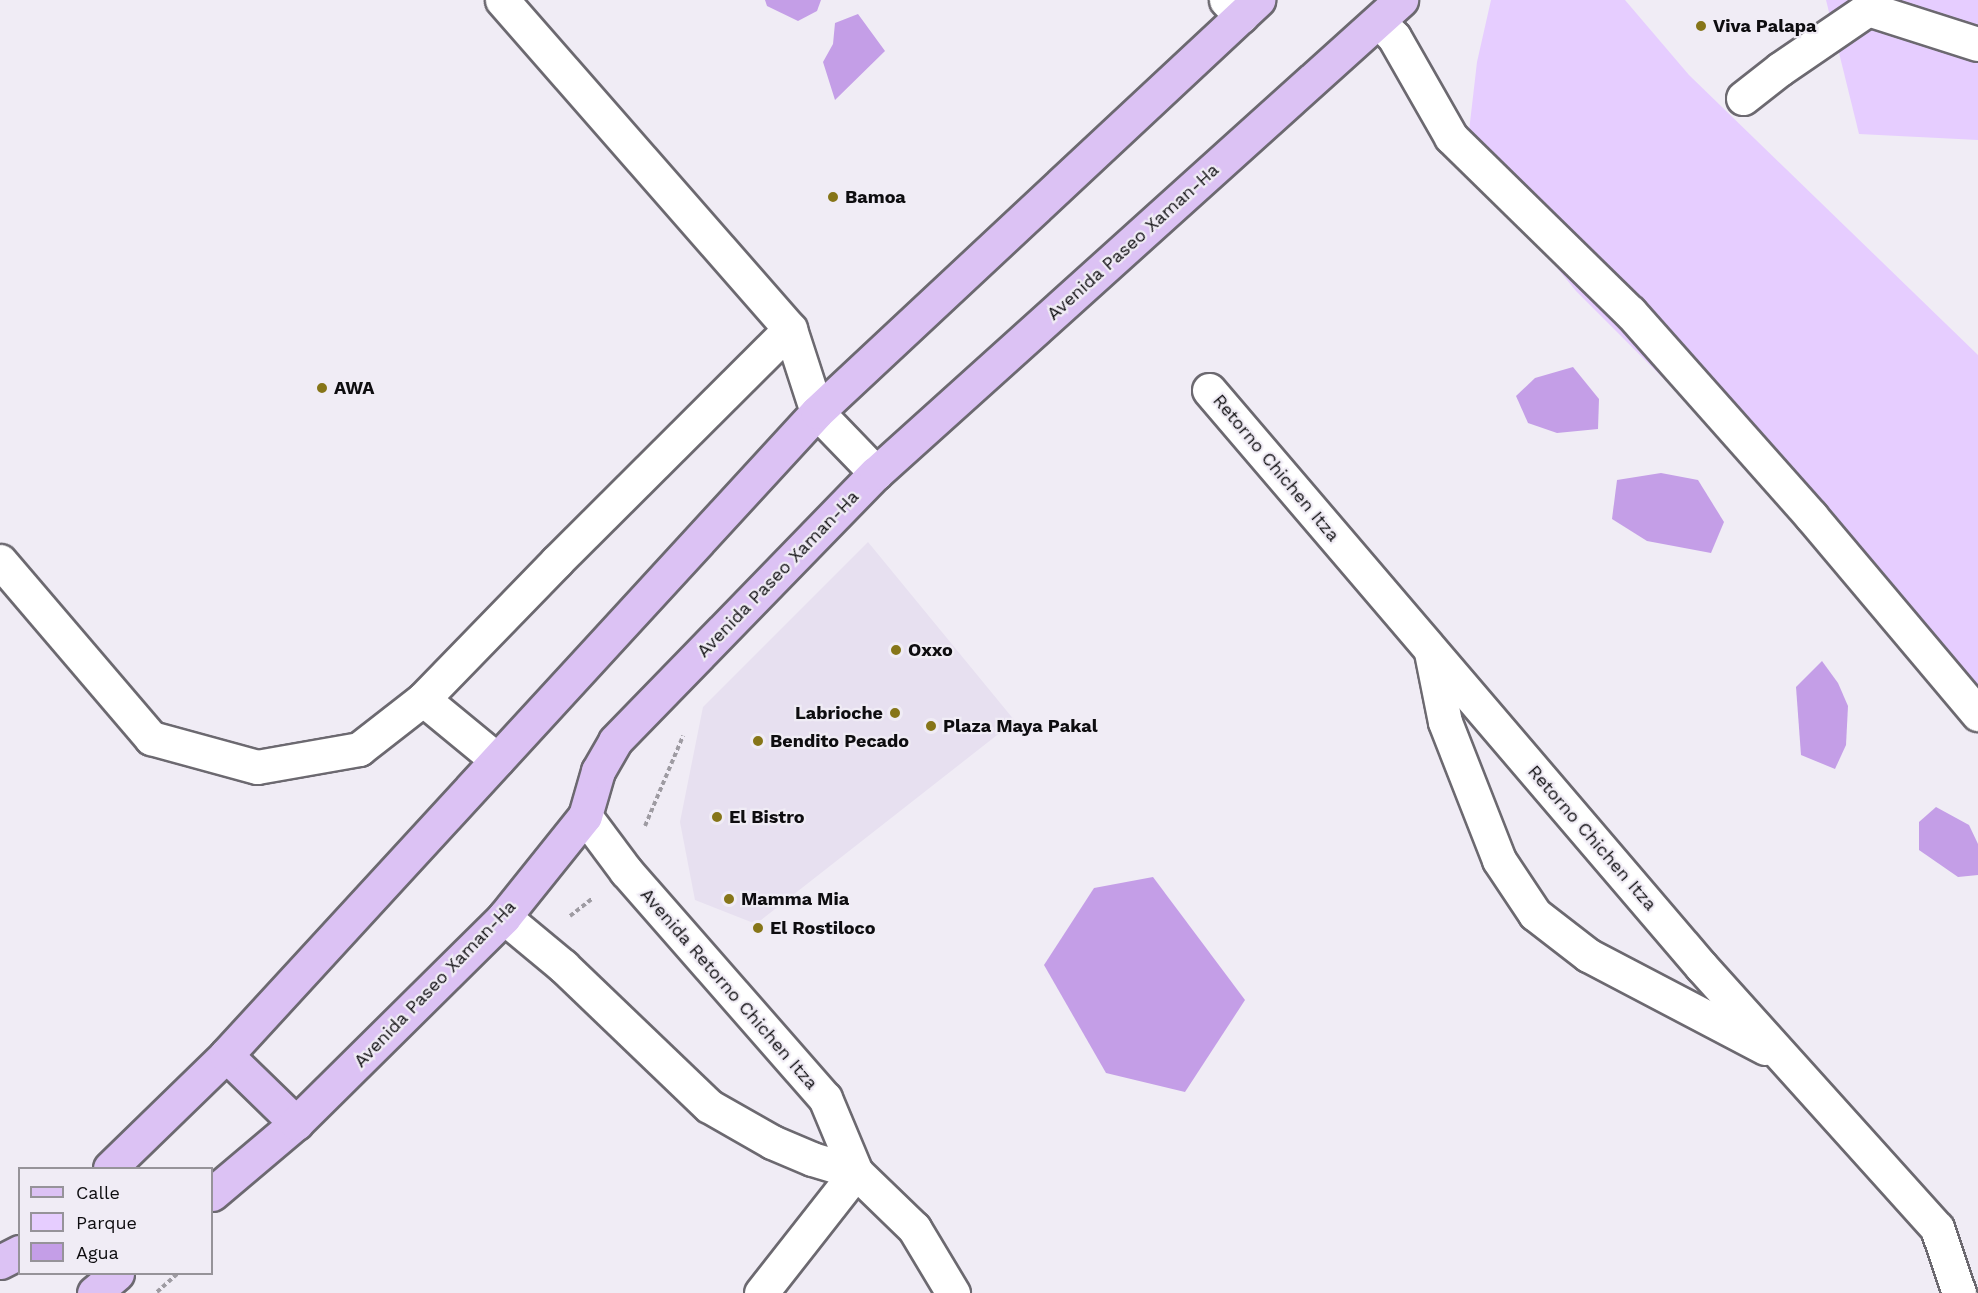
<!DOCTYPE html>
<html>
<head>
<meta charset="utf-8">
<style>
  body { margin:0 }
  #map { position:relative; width:1978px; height:1293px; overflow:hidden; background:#f0ecf5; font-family:"Work Sans",sans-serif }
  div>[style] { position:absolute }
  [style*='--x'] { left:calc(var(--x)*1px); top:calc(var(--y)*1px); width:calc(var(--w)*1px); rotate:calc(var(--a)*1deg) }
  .built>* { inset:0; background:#e7e0f0 }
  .green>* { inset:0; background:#e6cdff }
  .water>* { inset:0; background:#c49ee7 }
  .path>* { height:4px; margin-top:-2px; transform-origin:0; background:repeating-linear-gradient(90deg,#9e9ba2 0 4.5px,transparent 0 7.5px) }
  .roads { filter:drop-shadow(2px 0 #6c6970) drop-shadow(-2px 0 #6c6970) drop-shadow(0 2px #6c6970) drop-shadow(0 -2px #6c6970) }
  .minor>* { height:33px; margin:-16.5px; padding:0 16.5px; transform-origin:16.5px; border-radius:16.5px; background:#fff }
  .major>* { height:33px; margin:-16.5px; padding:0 16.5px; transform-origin:16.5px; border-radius:16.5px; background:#dcc2f4 }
  .dots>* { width:16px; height:16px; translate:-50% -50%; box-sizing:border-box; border:3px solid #f0ecf5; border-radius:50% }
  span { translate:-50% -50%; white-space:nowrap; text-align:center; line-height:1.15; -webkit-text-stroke:4.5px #f0ecf5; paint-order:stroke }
  .poi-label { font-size:18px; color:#0e0d10; font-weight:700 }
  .left { translate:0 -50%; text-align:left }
  .right { translate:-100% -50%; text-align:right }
  .street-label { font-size:18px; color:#0e0d10 }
  .legend { position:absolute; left:18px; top:1167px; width:195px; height:108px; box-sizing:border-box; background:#f0ecf5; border:2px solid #969399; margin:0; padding:8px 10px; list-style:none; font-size:18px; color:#0e0d10 }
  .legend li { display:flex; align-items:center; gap:12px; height:30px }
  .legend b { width:30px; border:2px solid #969399 }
</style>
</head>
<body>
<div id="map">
  <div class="built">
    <div style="clip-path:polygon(868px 542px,1015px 721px,756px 924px,695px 900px,680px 822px,703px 707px)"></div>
  </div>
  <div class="green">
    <div style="clip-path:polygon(1491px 0,1625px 0,1689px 75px,1978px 355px,1978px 734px,1760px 475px,1576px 291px,1466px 157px,1477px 62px)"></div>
    <div style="clip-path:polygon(1826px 0,1978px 0,1978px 140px,1859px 134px)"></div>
  </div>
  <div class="water">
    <div style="clip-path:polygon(765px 0,821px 0,817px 11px,798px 21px,767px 6px)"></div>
    <div style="clip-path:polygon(858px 14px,885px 51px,835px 100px,823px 62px,833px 44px,835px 23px)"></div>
    <div style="clip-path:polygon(1573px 367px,1599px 399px,1598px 429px,1557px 433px,1528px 423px,1516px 396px,1535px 378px)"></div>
    <div style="clip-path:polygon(1661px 473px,1698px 480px,1724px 522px,1711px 553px,1647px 541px,1612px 519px,1617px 480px)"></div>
    <div style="clip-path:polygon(1822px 661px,1838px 683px,1848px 706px,1846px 745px,1835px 769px,1801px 755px,1796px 687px)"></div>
    <div style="clip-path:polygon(1936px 807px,1969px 825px,1978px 844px,1978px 875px,1958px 877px,1919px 850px,1919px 822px)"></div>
    <div style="clip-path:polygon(1153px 877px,1245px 1000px,1185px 1092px,1106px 1073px,1044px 965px,1094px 888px)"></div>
  </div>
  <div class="path">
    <div style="--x:645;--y:826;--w:98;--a:-67.1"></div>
    <div style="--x:570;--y:916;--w:29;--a:-38"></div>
    <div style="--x:157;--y:1292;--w:27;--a:-42"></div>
  </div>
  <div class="roads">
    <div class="minor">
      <div style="--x:502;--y:0;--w:437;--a:48.8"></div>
      <div style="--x:790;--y:329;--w:87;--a:72"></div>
      <div style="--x:817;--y:412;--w:85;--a:46"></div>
      <div style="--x:1226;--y:0;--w:22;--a:47"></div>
      <div style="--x:1379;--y:22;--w:21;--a:45"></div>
      <div style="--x:1394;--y:37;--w:115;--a:60.3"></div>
      <div style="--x:1451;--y:137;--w:250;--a:44.4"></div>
      <div style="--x:1630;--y:312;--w:273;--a:48.4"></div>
      <div style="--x:1811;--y:516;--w:259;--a:49.9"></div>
      <div style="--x:1743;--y:98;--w:47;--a:-38.1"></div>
      <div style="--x:1780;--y:69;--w:107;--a:-34.3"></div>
      <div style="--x:1868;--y:9;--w:115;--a:17.7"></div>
      <div style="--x:1209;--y:390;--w:758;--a:49.5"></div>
      <div style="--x:1701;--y:966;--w:353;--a:48"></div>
      <div style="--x:1937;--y:1228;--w:69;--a:71.3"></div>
      <div style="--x:0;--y:561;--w:233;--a:49.5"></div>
      <div style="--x:151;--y:738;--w:110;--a:15.3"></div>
      <div style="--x:257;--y:767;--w:104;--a:-10"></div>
      <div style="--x:359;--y:749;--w:81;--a:-38"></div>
      <div style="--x:423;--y:699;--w:192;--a:-45.8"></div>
      <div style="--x:557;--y:561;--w:329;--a:-44.9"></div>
      <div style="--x:1431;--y:652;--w:71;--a:78.7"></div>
      <div style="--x:1445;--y:722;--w:148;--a:68.6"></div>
      <div style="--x:1499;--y:860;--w:65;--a:56.3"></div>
      <div style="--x:1535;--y:914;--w:67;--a:37.7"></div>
      <div style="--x:1588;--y:955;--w:200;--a:27.7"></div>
      <div style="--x:423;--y:699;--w:96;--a:39.5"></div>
      <div style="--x:585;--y:816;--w:69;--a:53.3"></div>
      <div style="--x:626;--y:871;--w:302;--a:48.8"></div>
      <div style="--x:825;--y:1098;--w:80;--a:67.3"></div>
      <div style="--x:856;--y:1172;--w:81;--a:44"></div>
      <div style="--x:914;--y:1228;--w:76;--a:59"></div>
      <div style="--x:504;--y:917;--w:77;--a:39.7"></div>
      <div style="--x:563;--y:966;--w:202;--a:43.8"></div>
      <div style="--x:709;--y:1106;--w:73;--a:29.7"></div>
      <div style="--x:772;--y:1142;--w:43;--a:23"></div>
      <div style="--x:812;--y:1159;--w:46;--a:16.5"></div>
      <div style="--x:761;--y:1293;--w:154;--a:-51.9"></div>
    </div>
    <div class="major">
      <div style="--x:226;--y:1055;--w:98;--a:44.2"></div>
      <div style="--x:110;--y:1168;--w:162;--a:-44.2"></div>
      <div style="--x:226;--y:1055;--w:873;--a:-47.41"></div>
      <div style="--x:817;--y:412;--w:604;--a:-43.05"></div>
      <div style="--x:212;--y:1194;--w:110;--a:-40.2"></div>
      <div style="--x:296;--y:1123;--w:293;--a:-44.7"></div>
      <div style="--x:504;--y:917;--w:129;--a:-51.3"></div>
      <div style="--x:585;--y:816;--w:47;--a:-73.9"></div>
      <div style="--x:598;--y:771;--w:34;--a:-60"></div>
      <div style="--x:615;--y:741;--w:374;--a:-45.8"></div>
      <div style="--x:876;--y:473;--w:707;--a:-42.02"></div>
      <div style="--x:0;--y:1262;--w:22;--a:-27"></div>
      <div style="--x:94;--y:1293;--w:30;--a:-40"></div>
    </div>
  </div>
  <div class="dots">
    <div style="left:1701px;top:26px;background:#867518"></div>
    <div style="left:833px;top:197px;background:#867518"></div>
    <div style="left:322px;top:388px;background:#867518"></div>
    <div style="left:896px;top:650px;background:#867518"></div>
    <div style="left:895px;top:713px;background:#867518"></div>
    <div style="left:931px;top:726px;background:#867518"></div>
    <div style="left:758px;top:741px;background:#867518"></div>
    <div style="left:717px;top:817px;background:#867518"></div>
    <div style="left:729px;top:899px;background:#867518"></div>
    <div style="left:758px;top:928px;background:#867518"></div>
  </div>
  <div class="poi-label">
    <span class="left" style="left:1713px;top:26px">Viva Palapa</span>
    <span class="left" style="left:845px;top:197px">Bamoa</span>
    <span class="left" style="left:334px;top:388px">AWA</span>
    <span class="left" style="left:908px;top:650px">Oxxo</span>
    <span class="right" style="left:883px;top:713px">Labrioche</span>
    <span class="left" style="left:943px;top:726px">Plaza Maya Pakal</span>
    <span class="left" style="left:770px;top:741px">Bendito Pecado</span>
    <span class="left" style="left:729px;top:817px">El Bistro</span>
    <span class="left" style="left:741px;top:899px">Mamma Mia</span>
    <span class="left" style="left:770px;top:928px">El Rostiloco</span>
  </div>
  <div class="street-label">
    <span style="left:1133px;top:242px;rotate:-42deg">Avenida Paseo Xaman-Ha</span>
    <span style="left:1276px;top:468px;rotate:50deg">Retorno Chichen Itza</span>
    <span style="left:778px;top:574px;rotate:-46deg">Avenida Paseo Xaman-Ha</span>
    <span style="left:1592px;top:838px;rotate:49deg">Retorno Chichen Itza</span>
    <span style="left:435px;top:984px;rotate:-46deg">Avenida Paseo Xaman-Ha</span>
    <span style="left:729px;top:989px;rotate:49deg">Avenida Retorno Chichen Itza</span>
  </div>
  <ul class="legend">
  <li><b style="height:8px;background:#dcc2f4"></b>Calle</li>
  <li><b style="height:16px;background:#e6cdff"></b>Parque</li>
  <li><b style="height:16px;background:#c49ee7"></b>Agua</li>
  </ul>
</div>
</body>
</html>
